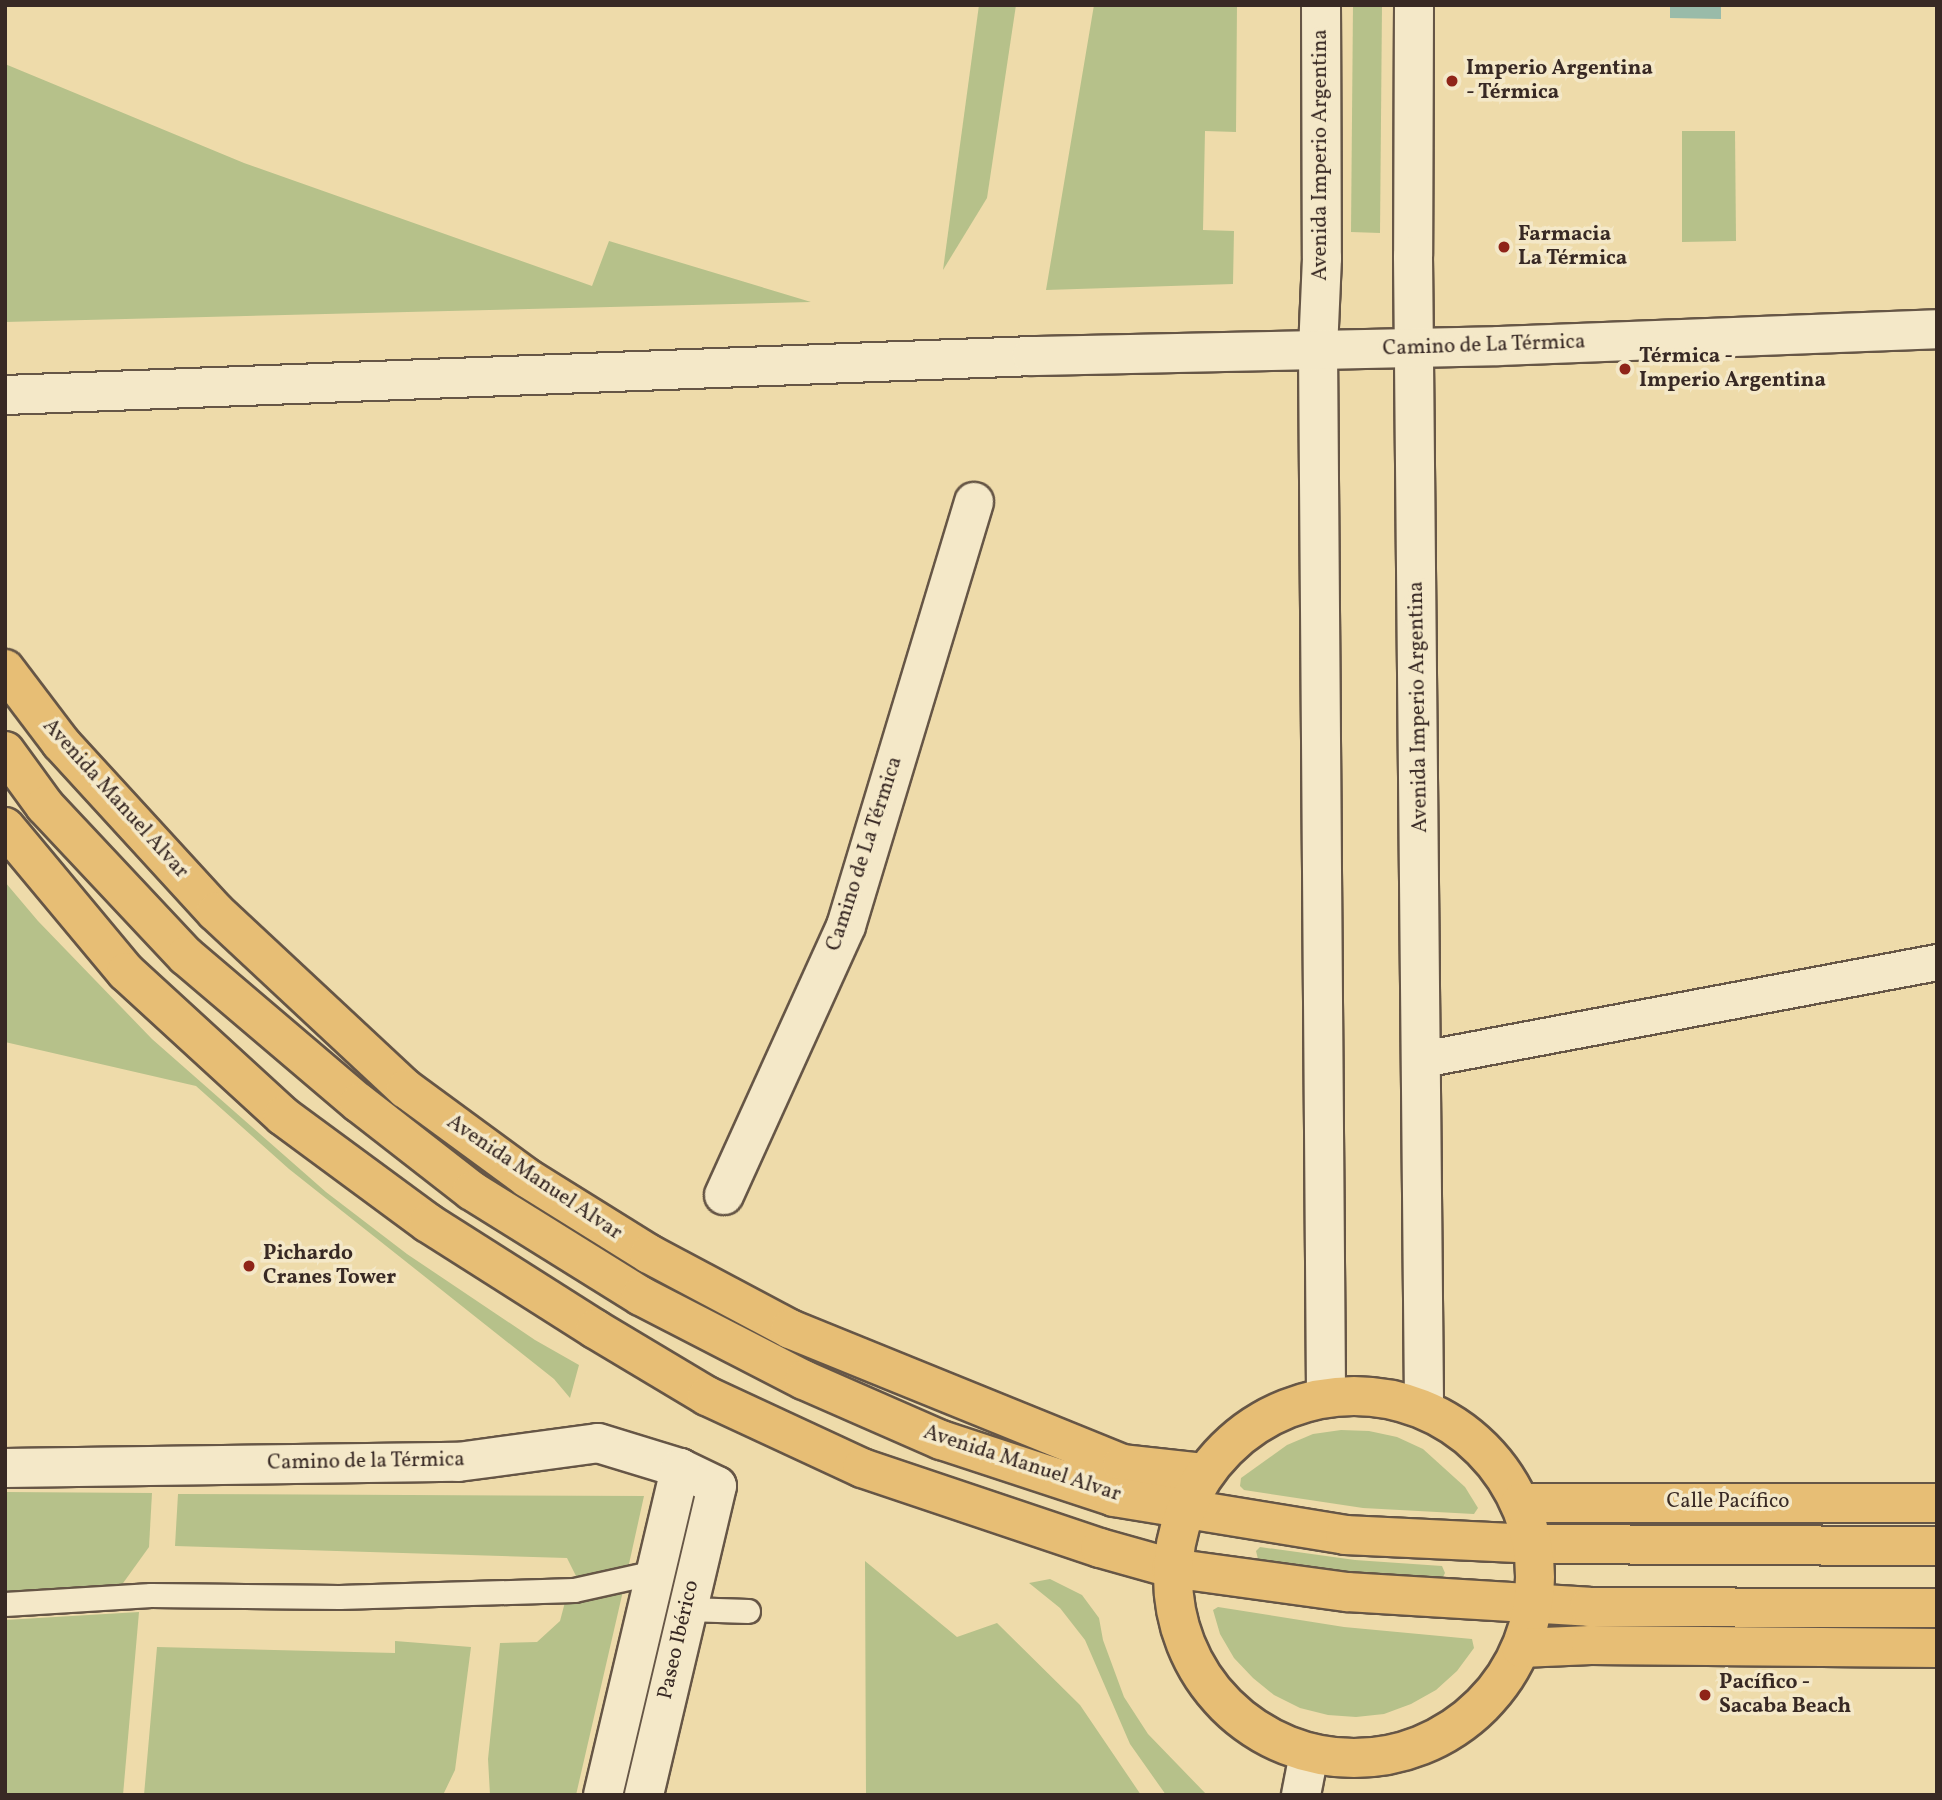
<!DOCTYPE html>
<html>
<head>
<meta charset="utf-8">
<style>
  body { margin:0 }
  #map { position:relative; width:1942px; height:1800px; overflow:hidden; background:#eedbaa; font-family:Vollkorn,serif }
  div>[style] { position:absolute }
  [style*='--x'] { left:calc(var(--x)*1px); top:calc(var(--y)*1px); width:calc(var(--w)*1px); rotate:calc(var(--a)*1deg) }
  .green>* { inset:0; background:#b6c18a }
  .water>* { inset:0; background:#99bba9 }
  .roads { filter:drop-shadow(2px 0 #665646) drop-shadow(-2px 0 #665646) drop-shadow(0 2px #665646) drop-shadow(0 -2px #665646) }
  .service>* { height:23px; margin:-11.5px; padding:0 11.5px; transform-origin:11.5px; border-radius:11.5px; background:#f4e8c8 }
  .pedestrian>* { height:35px; margin:-17.5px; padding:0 17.5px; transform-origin:17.5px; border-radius:17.5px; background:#f4e8c8 }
  .minor>* { height:38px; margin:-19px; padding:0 19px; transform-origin:19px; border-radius:19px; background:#f4e8c8 }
  .tertiary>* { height:38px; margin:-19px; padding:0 19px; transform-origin:19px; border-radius:19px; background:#f4e8c8 }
  .secondary>* { height:38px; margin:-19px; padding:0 19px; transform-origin:19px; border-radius:19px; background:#f4e8c8 }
  .primary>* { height:38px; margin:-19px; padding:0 19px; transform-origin:19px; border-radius:19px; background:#e7be75 }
  .primary>.ring { margin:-19px; padding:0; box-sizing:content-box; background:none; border:38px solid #e7be75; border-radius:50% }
  .dots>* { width:19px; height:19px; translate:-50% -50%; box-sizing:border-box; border:4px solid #f4e8c8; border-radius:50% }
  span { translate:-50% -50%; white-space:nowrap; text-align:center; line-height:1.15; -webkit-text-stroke:7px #f4e8c8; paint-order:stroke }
  .poi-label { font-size:21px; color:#382924; font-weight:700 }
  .left { translate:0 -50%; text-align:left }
  .street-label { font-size:21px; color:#382924 }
  .frame { position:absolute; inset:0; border:7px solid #382924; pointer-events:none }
</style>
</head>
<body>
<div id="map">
  <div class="green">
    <div style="clip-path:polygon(979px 5px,1016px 5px,987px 198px,943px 270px)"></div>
    <div style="clip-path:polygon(1094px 5px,1237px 5px,1236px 132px,1205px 131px,1203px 230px,1234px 231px,1233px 284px,1046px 290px)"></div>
    <div style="clip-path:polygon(1353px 5px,1382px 5px,1380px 233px,1351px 232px)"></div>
    <div style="clip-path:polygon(5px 64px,244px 163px,592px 286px,609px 241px,811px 302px,5px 322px)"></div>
    <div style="clip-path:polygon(1682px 131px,1735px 131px,1736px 241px,1682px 242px)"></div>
    <div style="clip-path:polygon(5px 882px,38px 921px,152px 1039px,326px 1192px,407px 1254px,535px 1340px,579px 1365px,570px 1398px,554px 1379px,289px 1169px,196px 1086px,5px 1042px)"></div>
    <div style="clip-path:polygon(1341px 1430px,1369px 1431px,1397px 1437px,1423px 1449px,1465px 1487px,1478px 1508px,1474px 1514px,1363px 1508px,1244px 1490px,1240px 1486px,1241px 1478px,1287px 1445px,1313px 1434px)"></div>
    <div style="clip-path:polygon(5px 1492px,152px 1493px,149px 1547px,121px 1586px,5px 1593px)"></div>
    <div style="clip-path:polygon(178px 1494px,644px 1496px,629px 1564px,578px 1580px,567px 1558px,175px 1546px)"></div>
    <div style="clip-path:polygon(1260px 1547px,1355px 1560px,1442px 1566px,1445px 1573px,1442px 1579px,1357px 1574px,1258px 1559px,1256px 1551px)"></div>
    <div style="clip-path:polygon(865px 1561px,957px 1637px,997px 1623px,1080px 1705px,1141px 1795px,866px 1795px)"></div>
    <div style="clip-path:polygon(1050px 1579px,1082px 1595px,1099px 1618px,1103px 1640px,1124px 1697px,1148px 1734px,1207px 1795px,1166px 1795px,1130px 1744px,1085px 1640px,1060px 1608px,1029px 1583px)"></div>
    <div style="clip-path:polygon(623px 1591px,576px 1795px,490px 1795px,488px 1759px,500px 1643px,537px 1642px,560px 1621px,565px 1602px)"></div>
    <div style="clip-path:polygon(1218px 1607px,1344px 1627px,1472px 1639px,1474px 1648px,1457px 1671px,1436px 1690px,1411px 1704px,1384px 1714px,1356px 1717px,1328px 1715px,1300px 1708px,1274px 1695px,1253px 1678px,1234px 1658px,1220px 1634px,1213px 1610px)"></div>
    <div style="clip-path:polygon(139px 1612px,123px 1795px,5px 1795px,5px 1620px)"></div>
    <div style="clip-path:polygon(395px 1641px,471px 1647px,455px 1770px,443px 1795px,144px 1795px,157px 1647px,395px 1653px)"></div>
  </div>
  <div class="water">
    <div style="clip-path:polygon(1670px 5px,1721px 5px,1721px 19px,1670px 18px)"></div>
  </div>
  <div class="roads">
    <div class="service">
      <div style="--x:5;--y:1604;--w:146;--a:-3.5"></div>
      <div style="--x:151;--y:1595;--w:188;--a:0.6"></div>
      <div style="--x:339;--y:1597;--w:235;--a:-1.7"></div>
      <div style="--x:574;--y:1590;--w:83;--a:-12.5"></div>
      <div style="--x:687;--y:1609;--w:61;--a:1.9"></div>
    </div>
    <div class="pedestrian">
      <div style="--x:1422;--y:1059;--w:524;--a:-10.67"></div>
    </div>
    <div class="minor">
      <div style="--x:724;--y:1195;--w:295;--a:-65.6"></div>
      <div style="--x:846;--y:926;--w:443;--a:-73.2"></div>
      <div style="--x:5;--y:1468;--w:453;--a:-0.8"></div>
      <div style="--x:458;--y:1462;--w:141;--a:-7.7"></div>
      <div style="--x:598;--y:1443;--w:86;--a:17"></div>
      <div style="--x:680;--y:1468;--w:41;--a:25.9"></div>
      <div style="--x:717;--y:1486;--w:318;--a:103.3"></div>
      <div style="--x:603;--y:1795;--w:336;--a:-76.7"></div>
      <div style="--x:1301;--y:1795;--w:42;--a:-79"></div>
    </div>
    <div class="tertiary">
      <div style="--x:1321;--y:5;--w:253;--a:89.8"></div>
      <div style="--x:1322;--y:258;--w:91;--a:92.5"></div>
      <div style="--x:1318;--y:349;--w:1047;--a:89.56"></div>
      <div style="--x:1414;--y:5;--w:251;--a:90.2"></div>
      <div style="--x:1413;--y:256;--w:1152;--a:89.45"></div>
    </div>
    <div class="secondary">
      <div style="--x:5;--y:395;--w:1028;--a:-2.17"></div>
      <div style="--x:1032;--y:356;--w:467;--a:-1.2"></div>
      <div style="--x:1499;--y:346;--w:438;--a:-2.2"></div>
    </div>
    <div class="primary">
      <div style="--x:5;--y:669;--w:93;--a:52.9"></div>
      <div style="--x:61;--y:743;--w:229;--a:47.5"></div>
      <div style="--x:216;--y:912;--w:260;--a:43"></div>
      <div style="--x:406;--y:1089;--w:150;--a:36.3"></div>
      <div style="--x:527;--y:1178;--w:144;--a:31.9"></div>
      <div style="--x:649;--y:1254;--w:160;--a:28"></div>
      <div style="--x:790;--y:1329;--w:358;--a:22.1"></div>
      <div style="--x:1122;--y:1464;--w:81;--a:6.3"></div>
      <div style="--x:5;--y:751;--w:68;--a:54"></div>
      <div style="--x:45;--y:806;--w:206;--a:46.8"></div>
      <div style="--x:186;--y:956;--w:227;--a:40.4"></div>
      <div style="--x:359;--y:1103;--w:143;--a:37.9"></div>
      <div style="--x:472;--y:1191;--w:199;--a:31.9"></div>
      <div style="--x:641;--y:1296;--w:183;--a:27.3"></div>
      <div style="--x:804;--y:1380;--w:150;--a:23.7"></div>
      <div style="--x:941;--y:1440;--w:182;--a:18.2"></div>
      <div style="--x:1114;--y:1497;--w:234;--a:9.3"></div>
      <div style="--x:1345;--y:1535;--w:188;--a:2.7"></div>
      <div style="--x:1533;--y:1544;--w:404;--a:0.3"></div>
      <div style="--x:5;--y:827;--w:189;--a:50.2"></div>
      <div style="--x:126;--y:972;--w:213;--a:42.5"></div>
      <div style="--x:283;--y:1116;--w:180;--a:36.4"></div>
      <div style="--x:428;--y:1223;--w:198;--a:32.4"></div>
      <div style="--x:595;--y:1329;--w:131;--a:30.9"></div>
      <div style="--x:707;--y:1396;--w:171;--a:24.9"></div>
      <div style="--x:862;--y:1468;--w:251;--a:18.6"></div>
      <div style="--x:1100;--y:1548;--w:74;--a:15.7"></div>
      <div style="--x:1171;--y:1568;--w:178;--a:7.8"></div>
      <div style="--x:1347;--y:1592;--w:242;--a:3.5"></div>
      <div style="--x:1589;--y:1607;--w:348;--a:0.2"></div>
      <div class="ring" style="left:1173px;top:1396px;width:324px;height:324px"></div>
      <div style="--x:1520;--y:1503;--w:417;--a:0"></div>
      <div style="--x:1521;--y:1648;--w:70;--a:-2.5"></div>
      <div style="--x:1591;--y:1645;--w:346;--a:0.5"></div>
    </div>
  </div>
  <div class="dots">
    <div style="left:1452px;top:81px;background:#8f2418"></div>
    <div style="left:1504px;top:247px;background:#8f2418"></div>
    <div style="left:1625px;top:369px;background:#8f2418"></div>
    <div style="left:249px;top:1266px;background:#8f2418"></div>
    <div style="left:1705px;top:1695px;background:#8f2418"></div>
  </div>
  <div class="poi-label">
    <span class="left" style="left:1466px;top:81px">Imperio Argentina<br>- Térmica</span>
    <span class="left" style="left:1518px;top:247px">Farmacia<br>La Térmica</span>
    <span class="left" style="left:1639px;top:369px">Térmica -<br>Imperio Argentina</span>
    <span class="left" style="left:263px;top:1266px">Pichardo<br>Cranes Tower</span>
    <span class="left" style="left:1719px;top:1695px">Pacífico -<br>Sacaba Beach</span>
  </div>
  <div class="street-label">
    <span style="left:1321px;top:155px;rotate:-90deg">Avenida Imperio Argentina</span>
    <span style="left:1484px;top:346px;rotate:-2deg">Camino de La Térmica</span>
    <span style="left:1419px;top:707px;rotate:-91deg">Avenida Imperio Argentina</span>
    <span style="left:115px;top:799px;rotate:48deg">Avenida Manuel Alvar</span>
    <span style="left:865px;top:854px;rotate:-72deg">Camino de La Térmica</span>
    <span style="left:534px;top:1178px;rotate:34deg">Avenida Manuel Alvar</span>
    <span style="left:366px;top:1462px;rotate:-1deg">Camino de la Térmica</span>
    <span style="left:1022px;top:1464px;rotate:18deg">Avenida Manuel Alvar</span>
    <span style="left:1728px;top:1502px">Calle Pacífico</span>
    <span style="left:679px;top:1640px;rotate:-77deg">Paseo Ibérico</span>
  </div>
  <div class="frame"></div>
</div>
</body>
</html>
